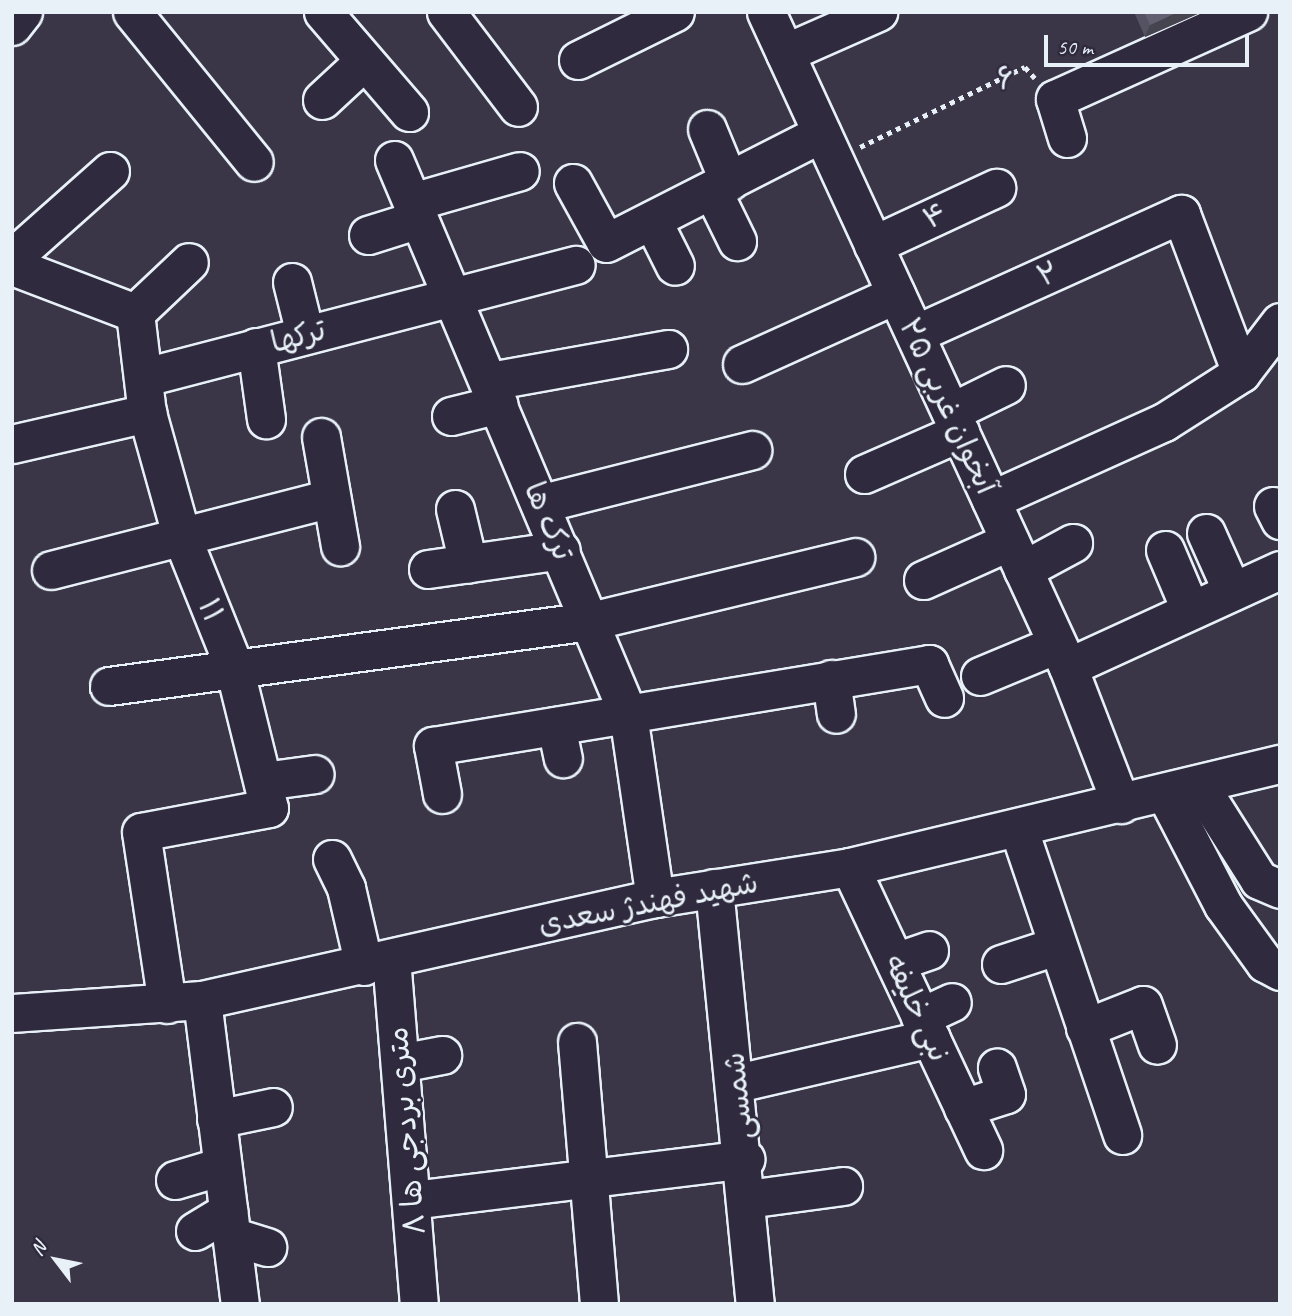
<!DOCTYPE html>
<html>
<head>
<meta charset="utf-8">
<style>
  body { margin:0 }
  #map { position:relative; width:1292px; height:1316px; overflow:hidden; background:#3a3648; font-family:Caveat,"Playpen Sans Arabic",sans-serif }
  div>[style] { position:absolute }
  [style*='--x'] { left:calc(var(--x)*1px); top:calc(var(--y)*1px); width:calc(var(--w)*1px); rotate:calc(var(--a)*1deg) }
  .path>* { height:4.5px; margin-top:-2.25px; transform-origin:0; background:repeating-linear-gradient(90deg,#e8f1f8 0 5px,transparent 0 10px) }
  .roads { filter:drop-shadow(2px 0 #e8f1f8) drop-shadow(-2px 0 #e8f1f8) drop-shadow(0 2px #e8f1f8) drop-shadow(0 -2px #e8f1f8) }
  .minor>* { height:37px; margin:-18.5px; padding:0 18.5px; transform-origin:18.5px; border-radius:18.5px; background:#2f2a3d }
  .wall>* { inset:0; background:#555361 }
  .shaded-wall>* { inset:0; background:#45444f }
  .building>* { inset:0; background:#636171 }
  span { translate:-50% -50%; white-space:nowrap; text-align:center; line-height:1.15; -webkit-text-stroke:5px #2f2a3d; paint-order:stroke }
  .street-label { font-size:30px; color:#e8f1f8 }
  .frame { position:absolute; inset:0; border:14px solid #e8f1f8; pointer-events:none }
  .north { position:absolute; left:21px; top:1225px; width:70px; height:70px; -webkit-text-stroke:5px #2f2a3d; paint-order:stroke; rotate:302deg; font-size:19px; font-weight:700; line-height:28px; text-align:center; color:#e8f1f8 }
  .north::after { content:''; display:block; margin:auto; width:24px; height:32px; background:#e8f1f8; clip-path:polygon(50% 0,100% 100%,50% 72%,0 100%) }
  .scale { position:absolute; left:1044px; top:35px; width:205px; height:32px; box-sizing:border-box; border:4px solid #e8f1f8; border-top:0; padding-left:9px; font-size:21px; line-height:24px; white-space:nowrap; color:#e8f1f8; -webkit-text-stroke:5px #2f2a3d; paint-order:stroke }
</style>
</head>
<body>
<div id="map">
  <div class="path">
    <div style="--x:860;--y:147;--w:183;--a:-25.9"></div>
    <div style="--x:1025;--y:67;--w:15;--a:48"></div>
  </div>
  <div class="roads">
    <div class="minor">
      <div style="--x:132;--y:12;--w:193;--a:50.9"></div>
      <div style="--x:323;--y:12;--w:132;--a:49.3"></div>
      <div style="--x:446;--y:12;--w:119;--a:52.8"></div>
      <div style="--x:766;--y:12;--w:721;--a:65.25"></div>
      <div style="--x:1068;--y:667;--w:147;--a:68.9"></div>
      <div style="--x:12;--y:26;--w:18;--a:-52"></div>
      <div style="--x:785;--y:53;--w:102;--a:-23.8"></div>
      <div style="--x:578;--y:60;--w:108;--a:-26.3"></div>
      <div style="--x:322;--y:100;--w:57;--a:-42.9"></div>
      <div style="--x:707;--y:129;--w:57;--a:67.5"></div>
      <div style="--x:1067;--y:138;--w:41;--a:-107.1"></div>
      <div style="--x:1055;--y:99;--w:212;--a:-24.3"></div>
      <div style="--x:394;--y:160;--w:601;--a:67.1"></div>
      <div style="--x:628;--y:714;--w:186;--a:81.7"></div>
      <div style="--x:573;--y:183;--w:68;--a:61.2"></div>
      <div style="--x:606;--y:243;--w:242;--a:-27"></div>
      <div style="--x:712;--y:190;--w:57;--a:63.9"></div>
      <div style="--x:412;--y:202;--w:112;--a:-16"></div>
      <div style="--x:652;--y:220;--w:51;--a:63.4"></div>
      <div style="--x:368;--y:235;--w:53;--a:-17.4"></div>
      <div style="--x:873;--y:245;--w:136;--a:-24.9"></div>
      <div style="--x:12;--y:258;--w:131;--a:-41.6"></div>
      <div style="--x:12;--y:266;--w:132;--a:20.9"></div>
      <div style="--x:292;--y:282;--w:54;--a:76"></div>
      <div style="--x:135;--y:313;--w:101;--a:83.2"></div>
      <div style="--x:147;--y:413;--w:127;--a:74.4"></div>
      <div style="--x:181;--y:535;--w:142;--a:68.1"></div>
      <div style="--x:234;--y:667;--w:145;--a:76.1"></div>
      <div style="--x:269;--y:808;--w:130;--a:169.4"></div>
      <div style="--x:141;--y:832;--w:174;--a:81.4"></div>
      <div style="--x:135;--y:313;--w:74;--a:-43.4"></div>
      <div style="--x:915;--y:334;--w:292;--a:-24.3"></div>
      <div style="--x:1181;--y:214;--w:170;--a:69.3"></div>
      <div style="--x:256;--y:347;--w:73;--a:82.1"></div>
      <div style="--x:742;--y:364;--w:169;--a:-24.4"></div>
      <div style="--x:145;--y:377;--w:445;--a:-14.6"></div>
      <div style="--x:490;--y:381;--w:181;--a:-10.2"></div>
      <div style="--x:951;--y:412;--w:61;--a:-26.1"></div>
      <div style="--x:451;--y:416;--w:49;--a:-14"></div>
      <div style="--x:321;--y:437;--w:111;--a:80.1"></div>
      <div style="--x:12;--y:444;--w:139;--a:-12.9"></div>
      <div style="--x:864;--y:474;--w:105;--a:-23.6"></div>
      <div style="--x:991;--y:500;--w:190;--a:-24.3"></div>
      <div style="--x:1164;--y:422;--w:91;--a:-32.5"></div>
      <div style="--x:1241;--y:373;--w:64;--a:-52.6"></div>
      <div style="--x:543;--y:503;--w:216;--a:-14.2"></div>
      <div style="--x:1273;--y:506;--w:16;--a:63"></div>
      <div style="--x:455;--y:509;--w:56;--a:76.5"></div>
      <div style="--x:1206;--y:533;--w:64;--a:65.9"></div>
      <div style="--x:1165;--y:550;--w:64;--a:67"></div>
      <div style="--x:428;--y:569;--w:134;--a:-8.1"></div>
      <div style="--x:51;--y:570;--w:289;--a:-14.4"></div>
      <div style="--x:1023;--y:570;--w:57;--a:-28.4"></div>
      <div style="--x:923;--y:580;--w:95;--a:-24.1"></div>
      <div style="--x:1068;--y:667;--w:233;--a:-24.6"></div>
      <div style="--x:980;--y:676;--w:83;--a:-22.6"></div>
      <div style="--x:831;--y:679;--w:35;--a:82"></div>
      <div style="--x:109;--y:686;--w:486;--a:-7.7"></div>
      <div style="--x:591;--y:621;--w:272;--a:-13.6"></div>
      <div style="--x:556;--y:726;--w:33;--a:78"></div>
      <div style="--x:263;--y:781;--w:52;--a:-7.7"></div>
      <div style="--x:1199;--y:785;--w:112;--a:57.7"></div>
      <div style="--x:1259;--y:880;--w:23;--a:23"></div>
      <div style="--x:1165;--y:793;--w:126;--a:62.6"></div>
      <div style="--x:1223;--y:905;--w:72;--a:54.1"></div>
      <div style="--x:1265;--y:963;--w:17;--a:28"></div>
      <div style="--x:442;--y:794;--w:49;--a:-100.6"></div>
      <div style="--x:433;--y:746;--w:503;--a:-9.39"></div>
      <div style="--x:929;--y:664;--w:37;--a:66"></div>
      <div style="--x:1019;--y:830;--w:322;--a:71.3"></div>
      <div style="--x:332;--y:859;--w:32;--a:64"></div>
      <div style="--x:346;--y:888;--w:80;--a:77"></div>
      <div style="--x:850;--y:867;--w:313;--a:64.8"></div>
      <div style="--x:714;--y:888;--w:418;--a:84.4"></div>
      <div style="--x:391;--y:958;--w:347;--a:85.4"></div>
      <div style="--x:895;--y:962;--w:36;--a:-19"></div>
      <div style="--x:1001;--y:964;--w:58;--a:-18.1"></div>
      <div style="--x:202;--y:1000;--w:306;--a:82.9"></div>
      <div style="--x:12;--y:1013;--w:190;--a:-3.9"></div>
      <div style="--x:202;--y:1000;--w:464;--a:-12.7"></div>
      <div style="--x:655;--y:898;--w:197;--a:-9"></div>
      <div style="--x:850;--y:867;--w:442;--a:-13.5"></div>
      <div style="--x:920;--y:1017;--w:35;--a:-25"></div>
      <div style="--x:1085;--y:1028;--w:62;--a:-21.6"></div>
      <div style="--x:1143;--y:1005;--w:42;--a:70.7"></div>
      <div style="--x:577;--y:1042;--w:263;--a:85.2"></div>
      <div style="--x:400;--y:1063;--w:43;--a:-10.8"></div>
      <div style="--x:737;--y:1083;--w:199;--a:-13.1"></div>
      <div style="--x:963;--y:1108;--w:45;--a:-18"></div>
      <div style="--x:1006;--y:1094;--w:28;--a:-109"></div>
      <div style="--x:216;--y:1119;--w:58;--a:-11.9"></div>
      <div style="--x:175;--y:1180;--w:49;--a:-16.6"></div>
      <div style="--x:747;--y:1199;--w:97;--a:-7.7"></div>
      <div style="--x:412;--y:1200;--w:336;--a:-7"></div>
      <div style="--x:195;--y:1231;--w:39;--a:-31"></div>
      <div style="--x:231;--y:1236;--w:38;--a:17"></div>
    </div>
  </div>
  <div class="wall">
    <div style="clip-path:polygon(1134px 12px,1202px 12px,1145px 37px)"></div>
  </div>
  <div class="shaded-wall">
    <div style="clip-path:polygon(1178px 12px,1202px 12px,1145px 37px,1150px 25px)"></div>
  </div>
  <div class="building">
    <div style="clip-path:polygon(1144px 12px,1178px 12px,1150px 25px)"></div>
  </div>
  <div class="street-label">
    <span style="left:1006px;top:78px;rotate:-22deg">۶</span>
    <span style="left:935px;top:216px;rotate:-25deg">۴</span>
    <span style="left:1048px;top:274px;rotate:-24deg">۲</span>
    <span style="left:298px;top:336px;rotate:-15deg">ترکها</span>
    <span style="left:948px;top:406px;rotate:65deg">آبخوان غربی ۲۵</span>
    <span style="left:549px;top:521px;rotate:67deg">ترک ها</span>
    <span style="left:211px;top:610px;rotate:68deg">۱۱</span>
    <span style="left:648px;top:903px;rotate:-11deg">شهید فهندژ سعدی</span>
    <span style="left:917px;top:1008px;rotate:65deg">نبی خلیفه</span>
    <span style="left:738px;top:1096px;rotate:-96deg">شمسی</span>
    <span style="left:406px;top:1131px;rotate:-95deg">۸ متری بردجی ها</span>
  </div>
  <div class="frame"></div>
  <div class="north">N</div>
  <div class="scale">50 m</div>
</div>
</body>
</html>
